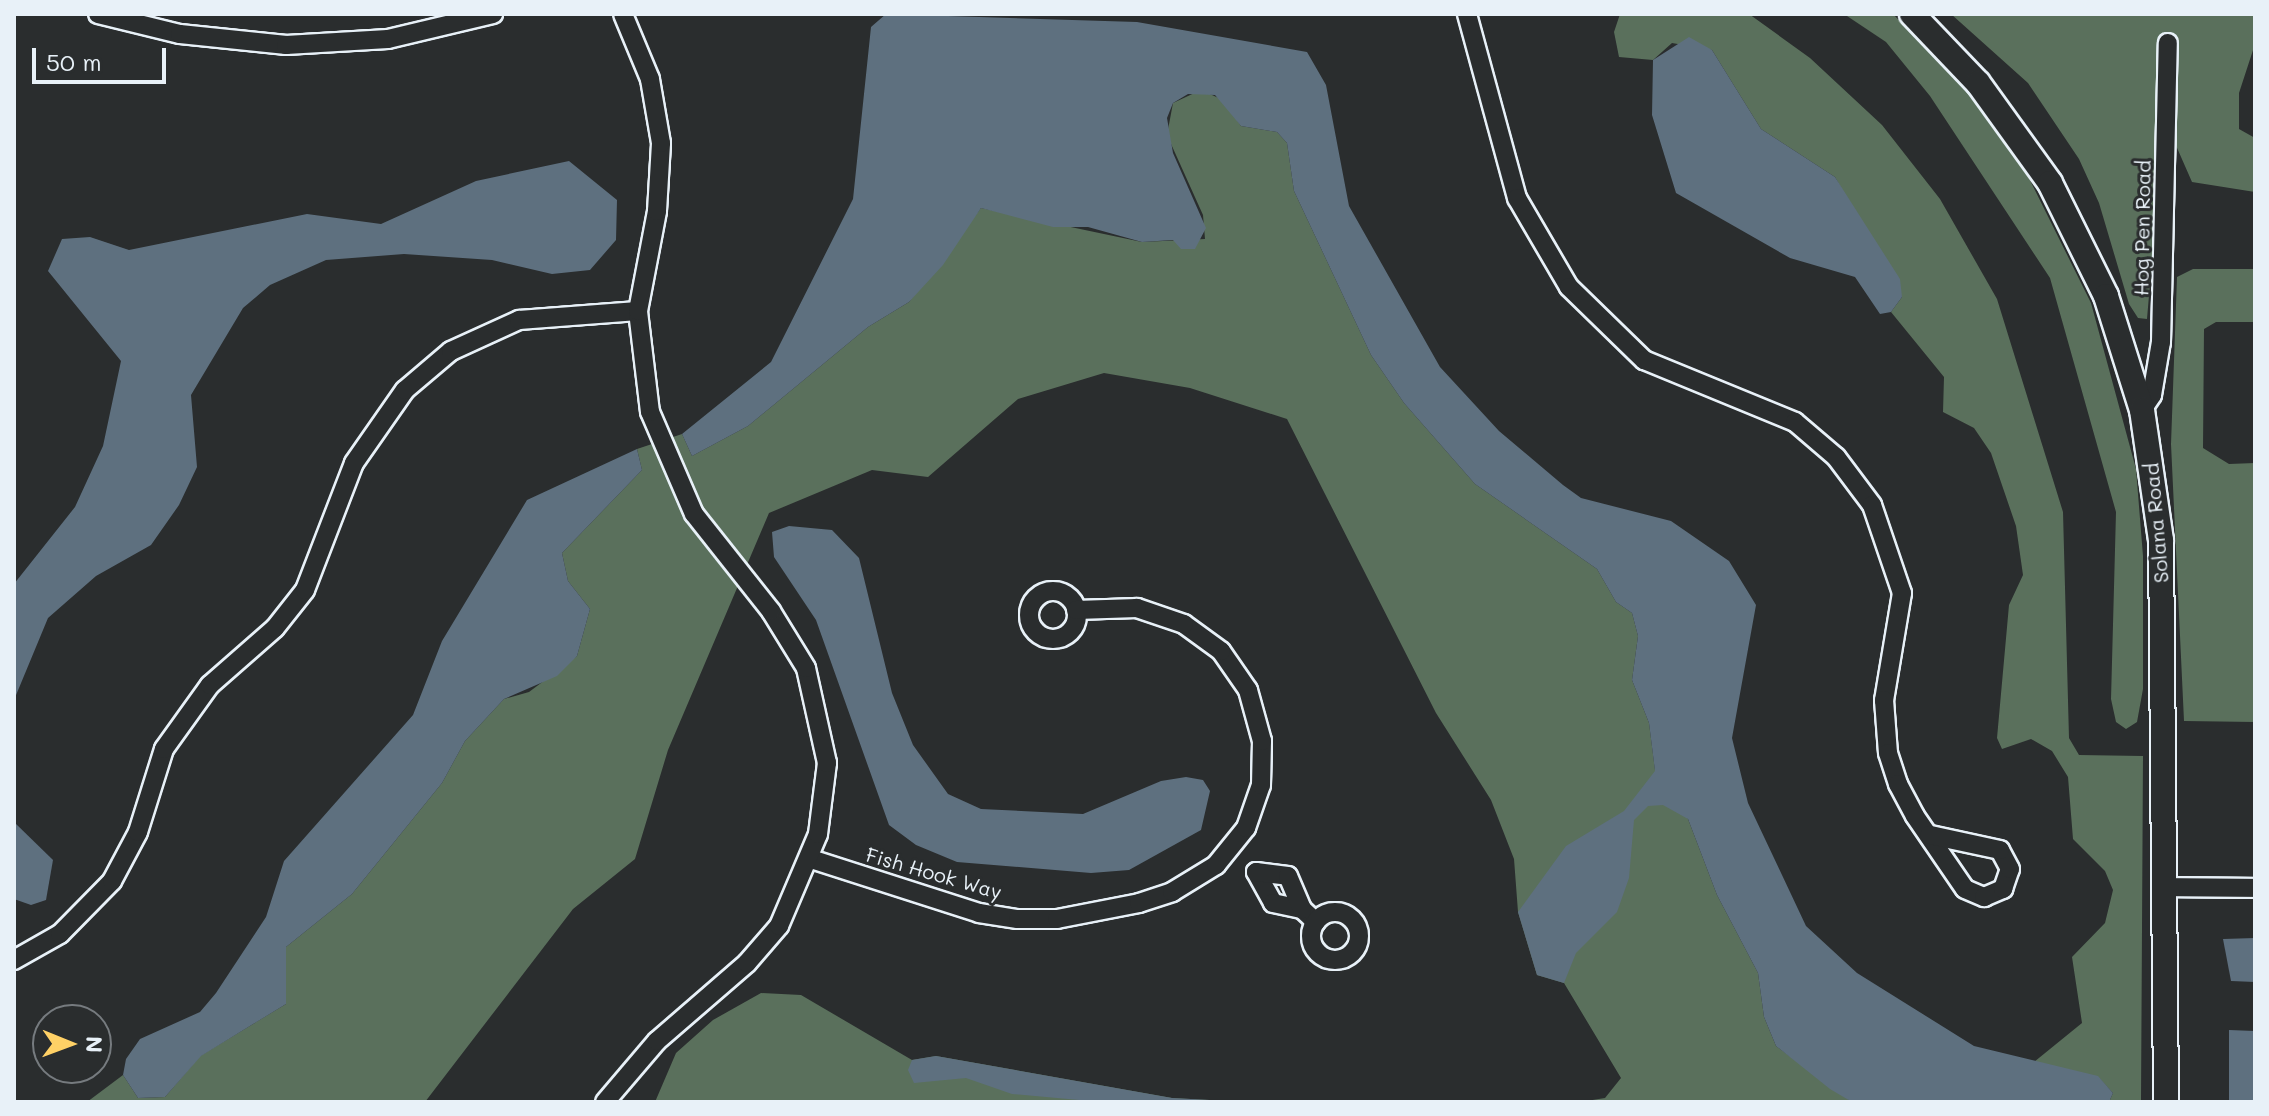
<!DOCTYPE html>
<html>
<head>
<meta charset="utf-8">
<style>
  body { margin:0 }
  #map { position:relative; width:2269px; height:1116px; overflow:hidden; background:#2a2d2e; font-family:Mali,sans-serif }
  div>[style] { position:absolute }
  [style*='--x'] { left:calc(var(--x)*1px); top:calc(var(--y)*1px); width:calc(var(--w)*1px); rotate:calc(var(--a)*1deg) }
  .green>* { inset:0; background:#5a705c }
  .water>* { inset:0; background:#5e707f }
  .roads { filter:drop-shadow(2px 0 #e8f1f8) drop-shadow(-2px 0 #e8f1f8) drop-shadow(0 2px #e8f1f8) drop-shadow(0 -2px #e8f1f8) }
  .minor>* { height:18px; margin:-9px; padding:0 9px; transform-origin:9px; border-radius:9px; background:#2a2d2e }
  .minor>.ring { margin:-9px; padding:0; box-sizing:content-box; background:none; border:18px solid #2a2d2e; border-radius:50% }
  .tertiary>* { height:24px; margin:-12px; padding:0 12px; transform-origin:12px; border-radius:12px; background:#2a2d2e }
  span { translate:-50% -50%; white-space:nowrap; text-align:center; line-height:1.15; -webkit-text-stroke:6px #2a2d2e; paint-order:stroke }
  .street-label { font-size:20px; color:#e8f1f8 }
  .frame { position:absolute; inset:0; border:16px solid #e8f1f8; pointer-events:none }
  .north { position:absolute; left:32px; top:1004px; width:80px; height:80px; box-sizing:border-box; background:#2a2d2e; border:2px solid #767b7f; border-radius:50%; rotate:91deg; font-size:22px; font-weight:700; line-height:32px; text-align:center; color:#e8f1f8 }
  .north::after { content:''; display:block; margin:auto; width:28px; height:36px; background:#ffd166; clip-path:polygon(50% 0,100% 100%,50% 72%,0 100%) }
  .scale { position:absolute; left:32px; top:48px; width:134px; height:36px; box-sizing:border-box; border:4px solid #e8f1f8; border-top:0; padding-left:10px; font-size:24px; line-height:28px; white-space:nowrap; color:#e8f1f8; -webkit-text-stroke:6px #2a2d2e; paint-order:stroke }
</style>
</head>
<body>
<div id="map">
  <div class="green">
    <div style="clip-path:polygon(1620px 14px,1749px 14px,1810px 58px,1882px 125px,1940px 199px,1997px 299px,2063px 512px,2069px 738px,2079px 755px,2143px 756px,2141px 1102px,2109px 1102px,2113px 1093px,2098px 1077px,2034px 1062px,2082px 1023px,2072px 957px,2105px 923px,2113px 890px,2105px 871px,2073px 839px,2068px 777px,2052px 751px,2031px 739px,2002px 749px,1997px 738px,2009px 605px,2023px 575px,2016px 526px,1991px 453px,1974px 428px,1943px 412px,1944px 377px,1891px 312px,1902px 297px,1835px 177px,1761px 129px,1712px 50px,1672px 43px,1653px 60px,1619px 57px,1614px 32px)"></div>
    <div style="clip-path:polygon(1844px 14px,1893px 14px,1962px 86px,2021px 162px,2091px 303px,2136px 469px,2143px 556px,2143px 689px,2137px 722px,2126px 729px,2116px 722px,2111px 699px,2116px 512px,2050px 278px,1930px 96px,1886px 42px)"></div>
    <div style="clip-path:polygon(1951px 14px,2255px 14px,2255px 44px,2239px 93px,2239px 129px,2255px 138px,2255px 192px,2192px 182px,2174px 141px,2156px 213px,2147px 319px,2138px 318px,2129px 304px,2099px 203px,2079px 159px,2028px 83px)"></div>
    <div style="clip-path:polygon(1201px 90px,1223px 100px,1241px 126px,1277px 132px,1287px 143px,1294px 191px,1371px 355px,1404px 403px,1475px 484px,1597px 569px,1616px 602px,1632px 613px,1638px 636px,1632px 680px,1649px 723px,1655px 770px,1688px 819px,1717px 895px,1758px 973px,1764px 1017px,1776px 1046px,1852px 1102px,1580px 1102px,1605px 1098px,1621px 1078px,1564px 983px,1537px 975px,1518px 912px,1514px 859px,1491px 800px,1436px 713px,1287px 419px,1190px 388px,1104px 373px,1018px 399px,928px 477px,872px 470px,769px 513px,668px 750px,635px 859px,573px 909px,425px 1102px,87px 1102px,123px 1075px,138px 1098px,165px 1097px,200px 1056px,286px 1004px,286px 947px,352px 894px,442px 783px,465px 741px,504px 699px,529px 692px,577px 656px,590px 609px,568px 581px,562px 553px,642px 470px,637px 449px,682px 434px,692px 456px,748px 426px,868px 327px,909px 302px,981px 208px,1142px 242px,1205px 239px,1203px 215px,1167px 135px,1173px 103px)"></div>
    <div style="clip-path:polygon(2193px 269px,2255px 269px,2255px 322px,2216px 322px,2204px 329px,2203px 448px,2229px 464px,2255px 463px,2255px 722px,2184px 721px,2171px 444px,2177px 277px)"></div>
    <div style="clip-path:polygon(761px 993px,801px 995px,912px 1060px,936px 1056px,1172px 1098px,1247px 1102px,655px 1102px,676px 1053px,713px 1020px)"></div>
  </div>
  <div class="water">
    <div style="clip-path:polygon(886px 14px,1137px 22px,1307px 52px,1326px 85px,1349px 206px,1440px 367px,1499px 431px,1563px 485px,1581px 498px,1671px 521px,1729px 561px,1756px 605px,1732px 738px,1748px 803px,1806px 926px,1857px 973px,1974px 1046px,2098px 1076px,2113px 1093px,2109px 1102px,1852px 1102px,1830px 1089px,1776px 1046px,1764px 1017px,1758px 973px,1717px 895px,1688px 819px,1663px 805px,1648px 806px,1634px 820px,1629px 878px,1617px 912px,1576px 953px,1564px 983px,1537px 975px,1518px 912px,1566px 846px,1624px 811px,1655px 771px,1649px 723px,1632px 680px,1638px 636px,1632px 613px,1616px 602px,1597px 569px,1475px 484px,1404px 403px,1371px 355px,1294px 191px,1287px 143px,1277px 132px,1241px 126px,1215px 95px,1188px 94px,1173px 103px,1167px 118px,1173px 153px,1206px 228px,1195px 249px,1181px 249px,1173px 240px,1142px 242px,1088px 227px,1053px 227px,981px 208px,943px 265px,909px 302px,868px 327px,748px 426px,692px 456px,682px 434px,771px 362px,853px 199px,871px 27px)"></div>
    <div style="clip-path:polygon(1689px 37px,1712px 50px,1761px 129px,1835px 177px,1900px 279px,1902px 297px,1891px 312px,1880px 314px,1855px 277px,1790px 258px,1676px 193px,1652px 115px,1653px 60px)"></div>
    <div style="clip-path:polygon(569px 161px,617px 200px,616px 240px,590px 270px,552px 274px,492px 260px,404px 254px,326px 260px,270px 285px,243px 308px,191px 395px,197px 467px,179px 505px,151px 545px,96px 576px,48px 618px,14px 700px,14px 584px,75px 507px,103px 446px,121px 361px,48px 271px,62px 239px,90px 237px,129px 250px,307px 214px,381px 224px,476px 181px)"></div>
    <div style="clip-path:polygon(637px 449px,642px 470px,562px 553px,568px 581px,590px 609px,577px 656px,557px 676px,504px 699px,465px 741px,442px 783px,352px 894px,286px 947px,286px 1004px,201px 1056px,165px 1097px,138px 1098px,123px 1075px,126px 1059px,140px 1039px,200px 1012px,216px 993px,266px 917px,284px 861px,413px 715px,442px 641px,527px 500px)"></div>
    <div style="clip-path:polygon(789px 526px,832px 530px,859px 558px,892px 693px,913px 745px,948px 794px,981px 809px,1083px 814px,1161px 781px,1186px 777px,1203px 780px,1210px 791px,1201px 830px,1129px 870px,1091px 873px,957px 862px,916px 845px,889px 825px,816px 620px,774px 557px,772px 532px)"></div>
    <div style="clip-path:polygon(14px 822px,53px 860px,46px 900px,31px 905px,14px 899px)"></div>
    <div style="clip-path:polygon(2255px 938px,2255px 982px,2231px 981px,2223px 939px)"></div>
    <div style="clip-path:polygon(2229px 1030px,2255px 1031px,2255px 1102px,2229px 1102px)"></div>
    <div style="clip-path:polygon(936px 1056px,1172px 1098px,1247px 1102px,1101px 1102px,1012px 1094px,966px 1078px,914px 1083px,908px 1070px,912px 1060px)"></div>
  </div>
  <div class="roads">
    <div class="minor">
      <div style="--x:98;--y:14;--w:84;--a:13.7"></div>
      <div style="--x:180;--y:34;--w:107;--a:5.9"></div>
      <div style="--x:286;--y:45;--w:102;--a:-3.4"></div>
      <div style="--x:388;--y:39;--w:108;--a:-13.4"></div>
      <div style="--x:1467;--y:14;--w:191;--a:74.8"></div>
      <div style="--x:1517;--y:198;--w:103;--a:59.7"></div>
      <div style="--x:1569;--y:287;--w:105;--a:44.2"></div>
      <div style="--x:1644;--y:360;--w:163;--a:22.3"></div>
      <div style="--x:1795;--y:422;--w:54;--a:40.5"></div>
      <div style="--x:1836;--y:457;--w:60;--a:53.1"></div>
      <div style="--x:1872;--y:505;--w:93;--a:71.2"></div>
      <div style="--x:1902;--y:593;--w:109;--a:99.5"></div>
      <div style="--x:1884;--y:700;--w:53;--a:85.7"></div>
      <div style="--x:1888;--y:753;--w:33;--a:72"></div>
      <div style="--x:1898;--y:784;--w:36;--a:62"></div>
      <div style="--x:1915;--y:816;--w:88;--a:55.6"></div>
      <div style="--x:1965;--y:889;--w:21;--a:23"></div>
      <div style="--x:1984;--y:897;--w:21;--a:-23"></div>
      <div style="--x:2003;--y:889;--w:21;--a:-71"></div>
      <div style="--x:2010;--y:869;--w:21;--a:-118"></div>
      <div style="--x:2000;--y:850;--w:72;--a:-167.9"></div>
      <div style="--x:2142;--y:410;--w:18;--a:-56"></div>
      <div style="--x:2152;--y:395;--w:54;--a:-80.4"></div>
      <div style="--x:2161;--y:342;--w:299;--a:-88.7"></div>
      <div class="ring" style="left:1029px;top:591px;width:30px;height:30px"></div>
      <div style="--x:811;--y:859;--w:176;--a:17.8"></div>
      <div style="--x:979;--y:913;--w:39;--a:9"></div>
      <div style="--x:1018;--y:919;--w:39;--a:0"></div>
      <div style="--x:1057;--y:919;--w:84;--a:-11"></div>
      <div style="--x:1139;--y:903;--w:35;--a:-18"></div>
      <div style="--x:1172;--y:892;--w:52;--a:-31.5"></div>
      <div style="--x:1216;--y:865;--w:48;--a:-51"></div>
      <div style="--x:1246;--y:828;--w:46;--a:-70.8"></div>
      <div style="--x:1261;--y:785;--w:44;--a:-88.7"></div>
      <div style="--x:1262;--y:741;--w:53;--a:-105.4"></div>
      <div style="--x:1248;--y:690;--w:47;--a:-124.7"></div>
      <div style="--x:1221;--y:651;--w:46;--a:-143.9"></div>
      <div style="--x:1184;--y:624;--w:50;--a:-161.2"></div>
      <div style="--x:1137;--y:608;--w:61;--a:178.1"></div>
      <div style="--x:1256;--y:872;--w:35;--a:61"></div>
      <div style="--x:1273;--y:903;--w:30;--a:12"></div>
      <div style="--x:1302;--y:909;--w:19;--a:43"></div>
      <div style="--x:1256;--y:872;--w:32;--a:7"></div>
      <div style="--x:1288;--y:876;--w:36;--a:67"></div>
      <div style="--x:2165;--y:887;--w:90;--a:0.6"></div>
      <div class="ring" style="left:1311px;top:912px;width:30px;height:30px"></div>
      <div style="--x:14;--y:960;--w:53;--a:-29.5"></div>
      <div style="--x:60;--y:934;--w:74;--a:-45.5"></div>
      <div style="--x:112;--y:881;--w:55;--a:-62"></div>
      <div style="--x:138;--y:832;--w:87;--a:-72.6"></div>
      <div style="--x:164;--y:749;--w:79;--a:-54.3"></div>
      <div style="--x:210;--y:685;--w:86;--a:-41.2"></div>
      <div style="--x:275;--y:628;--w:48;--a:-51.7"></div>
      <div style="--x:305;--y:590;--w:136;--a:-68.9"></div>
      <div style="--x:354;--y:463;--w:89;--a:-55.1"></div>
      <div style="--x:405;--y:390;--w:60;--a:-40.3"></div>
      <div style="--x:451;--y:351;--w:75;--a:-24.5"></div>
      <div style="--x:519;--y:320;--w:119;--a:-4.3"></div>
      <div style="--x:605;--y:1102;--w:80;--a:-49.6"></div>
      <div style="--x:657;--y:1041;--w:119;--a:-40.9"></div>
      <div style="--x:747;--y:963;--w:49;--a:-49.1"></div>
      <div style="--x:779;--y:926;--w:100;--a:-67"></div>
      <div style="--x:818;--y:834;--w:72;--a:-82.8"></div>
      <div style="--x:827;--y:763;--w:97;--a:-102.5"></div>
      <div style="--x:806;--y:668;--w:67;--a:-121.6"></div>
      <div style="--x:771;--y:611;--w:124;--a:-128.4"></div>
      <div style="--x:694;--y:514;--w:111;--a:-113.3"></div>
      <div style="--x:650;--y:412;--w:102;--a:-96.8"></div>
      <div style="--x:638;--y:311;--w:102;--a:-79.2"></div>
      <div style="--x:657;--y:211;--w:68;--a:-86.6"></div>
      <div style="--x:661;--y:143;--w:65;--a:-99.8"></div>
      <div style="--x:650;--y:79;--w:70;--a:-112.6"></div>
    </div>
    <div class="tertiary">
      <div style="--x:1912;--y:14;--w:95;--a:46.3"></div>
      <div style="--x:1978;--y:83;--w:123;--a:54.2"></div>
      <div style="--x:2050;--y:183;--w:126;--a:63.6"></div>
      <div style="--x:2106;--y:296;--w:120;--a:72.5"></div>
      <div style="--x:2142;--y:410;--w:131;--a:81.7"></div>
      <div style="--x:2161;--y:540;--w:562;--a:89.49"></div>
    </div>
  </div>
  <div class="street-label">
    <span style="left:2142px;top:228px;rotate:-89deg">Hog Pen Road</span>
    <span style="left:2156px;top:523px;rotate:-95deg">Solana Road</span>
    <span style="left:934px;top:873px;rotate:16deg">Fish Hook Way</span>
  </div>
  <div class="frame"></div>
  <div class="north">N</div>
  <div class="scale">50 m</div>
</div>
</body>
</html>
